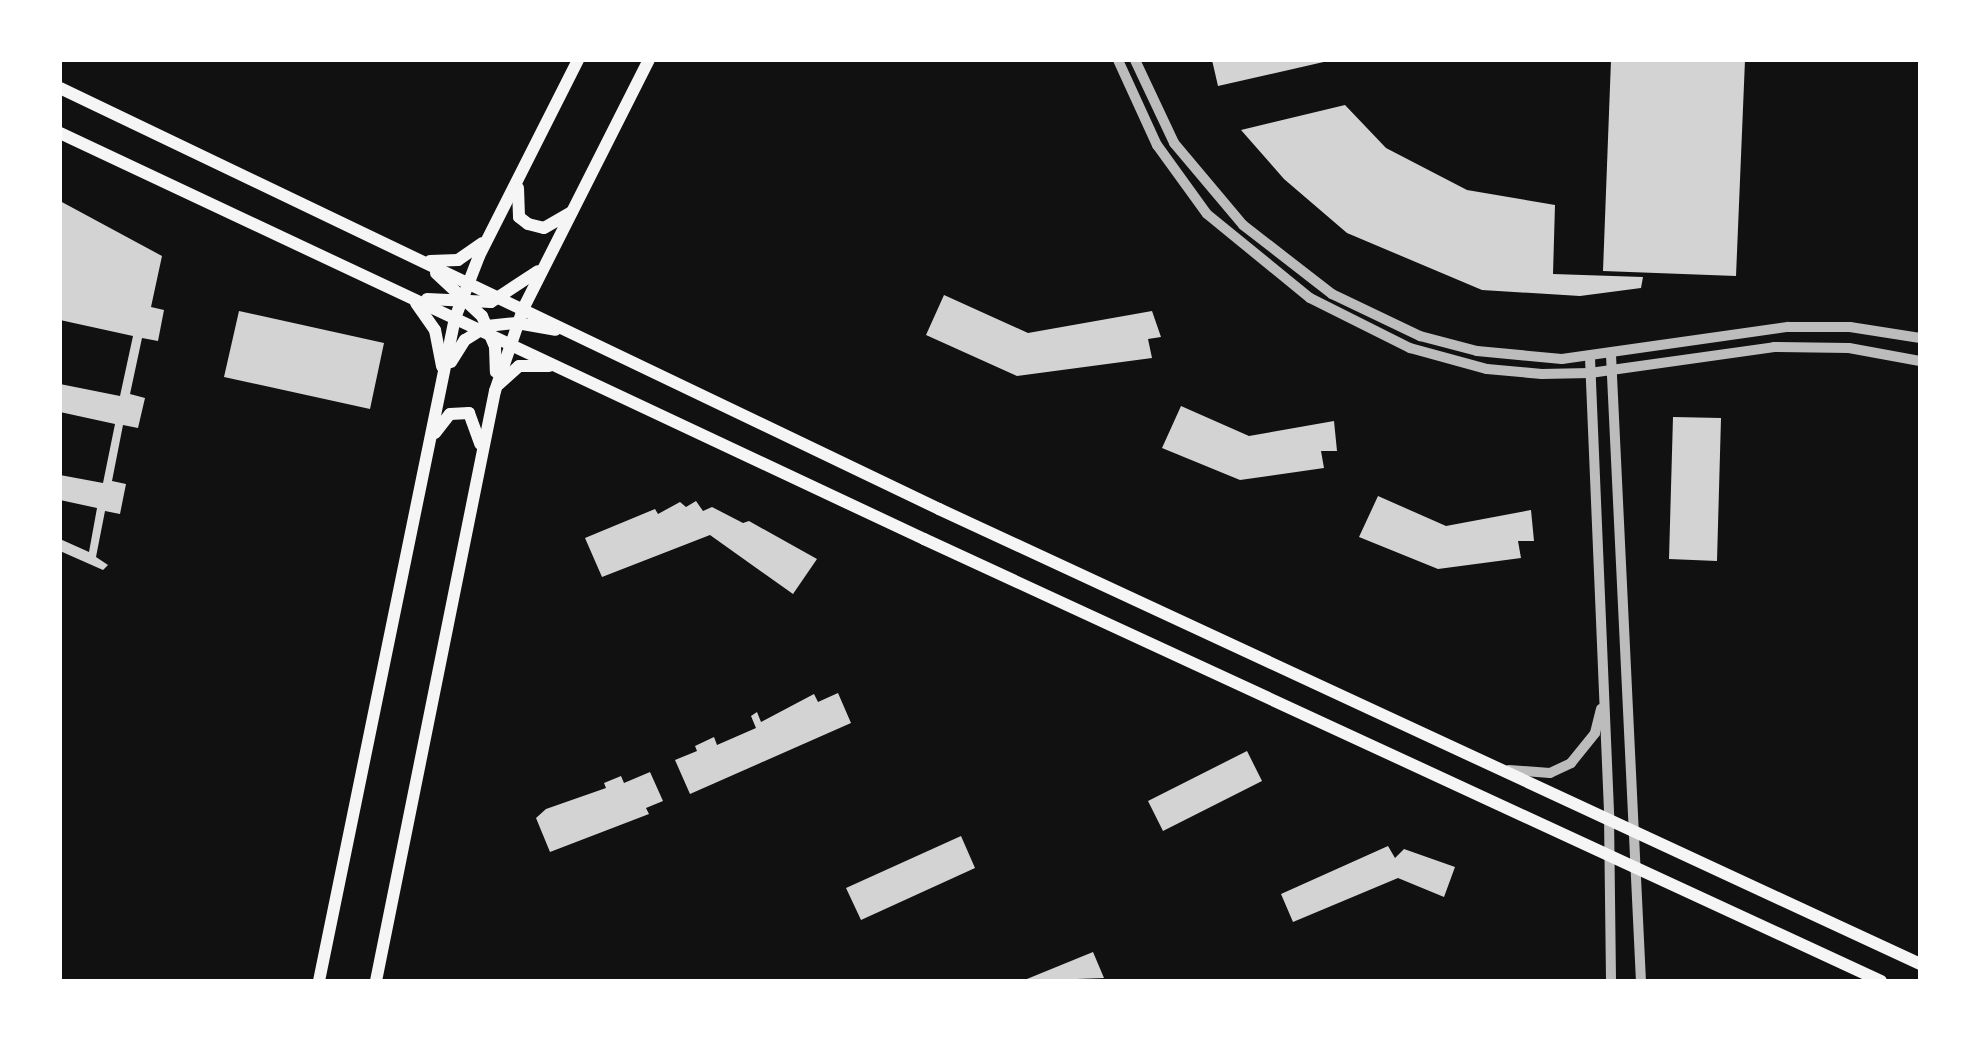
<!DOCTYPE html>
<html>
<head>
<meta charset="utf-8">
<style>
  body { margin:0 }
  #map { position:relative; width:1980px; height:1041px; overflow:hidden; background:#111; font-family:Commissioner,sans-serif }
  div>[style] { position:absolute }
  [style*='--x'] { left:calc(var(--x)*1px); top:calc(var(--y)*1px); width:calc(var(--w)*1px); rotate:calc(var(--a)*1deg) }
  .building>* { inset:0; background:#d3d3d3 }
  .tertiary>* { height:10px; margin:-5px; padding:0 5px; transform-origin:5px; border-radius:5px; background:#bcbcbc }
  .primary>* { height:12px; margin:-6px; padding:0 6px; transform-origin:6px; border-radius:6px; background:#f5f5f5 }
  span { translate:-50% -50%; white-space:nowrap; text-align:center; line-height:1.15; -webkit-text-stroke:8px #fff; paint-order:stroke }
  .frame { position:absolute; inset:0; border:62px solid #fff; pointer-events:none }
</style>
</head>
<body>
<div id="map">
  <div class="building">
    <div style="clip-path:polygon(1212px 60px,1327px 60px,1328px 61px,1218px 86px)"></div>
    <div style="clip-path:polygon(1611px 60px,1745px 60px,1736px 276px,1603px 271px)"></div>
    <div style="clip-path:polygon(1345px 105px,1386px 148px,1467px 190px,1555px 205px,1553px 274px,1643px 277px,1641px 288px,1580px 296px,1482px 290px,1347px 233px,1284px 179px,1241px 130px)"></div>
    <div style="clip-path:polygon(60px 201px,162px 256px,151px 307px,164px 310px,158px 341px,142px 338px,130px 394px,145px 398px,138px 428px,123px 425px,112px 481px,126px 484px,120px 514px,105px 511px,96px 557px,108px 565px,103px 570px,60px 551px,60px 539px,89px 552px,97px 508px,60px 500px,60px 475px,103px 483px,115px 424px,60px 412px,60px 384px,120px 396px,133px 336px,60px 320px)"></div>
    <div style="clip-path:polygon(944px 295px,1028px 333px,1152px 311px,1161px 337px,1148px 339px,1152px 358px,1017px 376px,926px 335px)"></div>
    <div style="clip-path:polygon(239px 311px,384px 343px,370px 409px,224px 377px)"></div>
    <div style="clip-path:polygon(1181px 406px,1249px 436px,1334px 421px,1337px 451px,1321px 451px,1324px 468px,1240px 480px,1162px 448px)"></div>
    <div style="clip-path:polygon(1673px 417px,1721px 418px,1717px 561px,1669px 559px)"></div>
    <div style="clip-path:polygon(1378px 496px,1446px 526px,1531px 510px,1534px 541px,1518px 541px,1521px 558px,1438px 569px,1359px 537px)"></div>
    <div style="clip-path:polygon(696px 501px,703px 511px,712px 507px,743px 523px,749px 521px,817px 559px,793px 594px,710px 535px,602px 577px,585px 538px,655px 509px,658px 514px,680px 502px,686px 507px)"></div>
    <div style="clip-path:polygon(838px 693px,851px 723px,690px 794px,675px 760px,697px 751px,695px 746px,714px 737px,717px 745px,756px 728px,751px 716px,757px 712px,761px 722px,814px 694px,818px 702px)"></div>
    <div style="clip-path:polygon(1247px 751px,1262px 781px,1163px 831px,1148px 801px)"></div>
    <div style="clip-path:polygon(650px 772px,663px 801px,646px 808px,649px 814px,550px 852px,536px 818px,546px 809px,606px 788px,604px 783px,621px 776px,624px 783px)"></div>
    <div style="clip-path:polygon(961px 836px,975px 868px,861px 920px,846px 888px)"></div>
    <div style="clip-path:polygon(1388px 846px,1395px 858px,1404px 849px,1455px 867px,1444px 897px,1398px 878px,1293px 922px,1281px 894px)"></div>
    <div style="clip-path:polygon(1093px 952px,1104px 978px,1022px 981px)"></div>
  </div>
  <div class="tertiary">
    <div style="--x:1118;--y:60;--w:94;--a:65.4"></div>
    <div style="--x:1157;--y:145;--w:85;--a:54.1"></div>
    <div style="--x:1207;--y:214;--w:133;--a:39.2"></div>
    <div style="--x:1310;--y:298;--w:112;--a:26.6"></div>
    <div style="--x:1410;--y:348;--w:80;--a:15.3"></div>
    <div style="--x:1487;--y:369;--w:55;--a:5.2"></div>
    <div style="--x:1542;--y:374;--w:48;--a:-1.2"></div>
    <div style="--x:1590;--y:373;--w:186;--a:-8"></div>
    <div style="--x:1774;--y:347;--w:75;--a:0.8"></div>
    <div style="--x:1849;--y:348;--w:72;--a:10.4"></div>
    <div style="--x:1135;--y:60;--w:92;--a:64.8"></div>
    <div style="--x:1174;--y:143;--w:107;--a:49.9"></div>
    <div style="--x:1243;--y:225;--w:113;--a:37.8"></div>
    <div style="--x:1332;--y:294;--w:98;--a:25.5"></div>
    <div style="--x:1420;--y:336;--w:59;--a:14.7"></div>
    <div style="--x:1477;--y:351;--w:85;--a:5.4"></div>
    <div style="--x:1562;--y:359;--w:228;--a:-8.1"></div>
    <div style="--x:1788;--y:327;--w:62;--a:0"></div>
    <div style="--x:1850;--y:327;--w:71;--a:8.9"></div>
    <div style="--x:1611;--y:355;--w:627;--a:87.26"></div>
    <div style="--x:1590;--y:358;--w:458;--a:87.6"></div>
    <div style="--x:1609;--y:816;--w:165;--a:89.3"></div>
    <div style="--x:1509;--y:770;--w:41;--a:4.2"></div>
    <div style="--x:1550;--y:773;--w:23;--a:-25"></div>
    <div style="--x:1571;--y:763;--w:38;--a:-51"></div>
    <div style="--x:1595;--y:733;--w:25;--a:-76"></div>
  </div>
  <div class="primary">
    <div style="--x:60;--y:88;--w:975;--a:25.59"></div>
    <div style="--x:939;--y:509;--w:1081;--a:24.88"></div>
    <div style="--x:60;--y:133;--w:955;--a:25.17"></div>
    <div style="--x:924;--y:539;--w:1054;--a:24.79"></div>
    <div style="--x:518;--y:188;--w:29;--a:88"></div>
    <div style="--x:519;--y:217;--w:11;--a:38"></div>
    <div style="--x:528;--y:224;--w:16;--a:14"></div>
    <div style="--x:544;--y:228;--w:32;--a:-30"></div>
    <div style="--x:430;--y:261;--w:28;--a:-2"></div>
    <div style="--x:458;--y:260;--w:29;--a:-35"></div>
    <div style="--x:436;--y:273;--w:63;--a:43.1"></div>
    <div style="--x:482;--y:316;--w:34;--a:67"></div>
    <div style="--x:495;--y:347;--w:25;--a:88"></div>
    <div style="--x:427;--y:299;--w:64;--a:2.7"></div>
    <div style="--x:491;--y:302;--w:56;--a:-33.4"></div>
    <div style="--x:416;--y:303;--w:33;--a:55"></div>
    <div style="--x:435;--y:330;--w:37;--a:79"></div>
    <div style="--x:451;--y:362;--w:26;--a:-58"></div>
    <div style="--x:465;--y:340;--w:26;--a:-32"></div>
    <div style="--x:487;--y:326;--w:30;--a:-6"></div>
    <div style="--x:517;--y:323;--w:39;--a:10"></div>
    <div style="--x:499;--y:384;--w:27;--a:-42"></div>
    <div style="--x:519;--y:366;--w:30;--a:0"></div>
    <div style="--x:435;--y:433;--w:24;--a:-52"></div>
    <div style="--x:450;--y:414;--w:19;--a:-3"></div>
    <div style="--x:469;--y:413;--w:33;--a:70"></div>
    <div style="--x:319;--y:981;--w:677;--a:-78.41"></div>
    <div style="--x:455;--y:318;--w:66;--a:-68.8"></div>
    <div style="--x:479;--y:256;--w:220;--a:-63.2"></div>
    <div style="--x:376;--y:981;--w:602;--a:-78.6"></div>
    <div style="--x:495;--y:391;--w:87;--a:-71.1"></div>
    <div style="--x:523;--y:309;--w:279;--a:-63.2"></div>
  </div>
  <div class="frame"></div>
</div>
</body>
</html>
